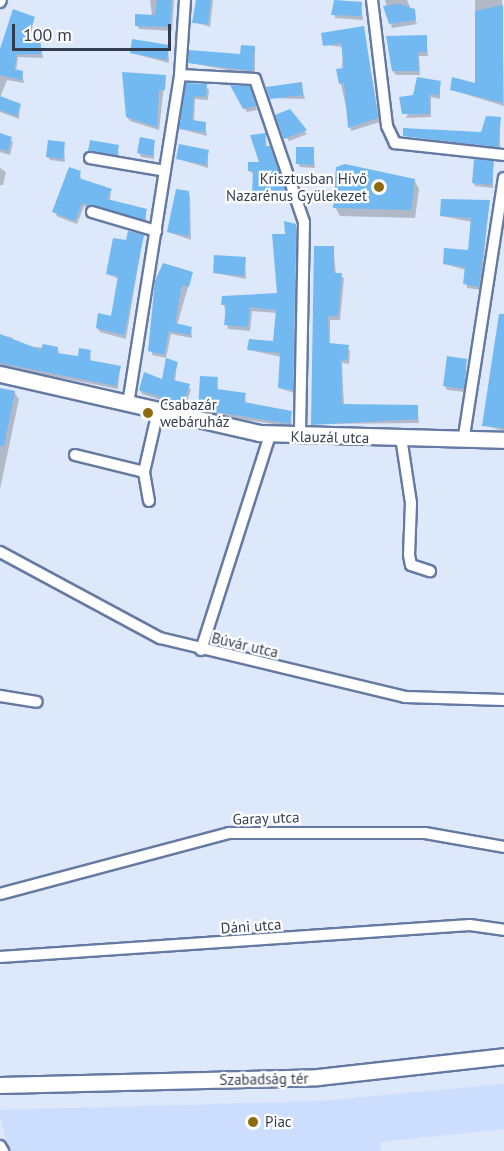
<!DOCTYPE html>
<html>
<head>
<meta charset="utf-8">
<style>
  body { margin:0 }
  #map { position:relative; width:504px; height:1151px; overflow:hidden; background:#dee8fb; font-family:"PT Sans",sans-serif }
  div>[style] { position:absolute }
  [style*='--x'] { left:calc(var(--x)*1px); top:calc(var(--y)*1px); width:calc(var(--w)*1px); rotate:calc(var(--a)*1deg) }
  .built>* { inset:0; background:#cdddfd }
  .shadow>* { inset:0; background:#0003 }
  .building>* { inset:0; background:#72b9f2 }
  .roads { filter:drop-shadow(2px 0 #657aa3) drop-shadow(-2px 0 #657aa3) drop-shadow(0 2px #657aa3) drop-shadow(0 -2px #657aa3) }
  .street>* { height:10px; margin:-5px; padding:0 5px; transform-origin:5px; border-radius:5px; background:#fff }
  .secondary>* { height:15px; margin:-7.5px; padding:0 7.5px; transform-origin:7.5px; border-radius:7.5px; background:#fff }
  .dots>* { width:16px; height:16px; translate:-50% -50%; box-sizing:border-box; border:3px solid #fff; border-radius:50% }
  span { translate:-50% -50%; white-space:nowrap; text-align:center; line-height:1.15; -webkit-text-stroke:4.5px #fff; paint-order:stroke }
  .poi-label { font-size:15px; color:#343d4f }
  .right { translate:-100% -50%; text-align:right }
  .left { translate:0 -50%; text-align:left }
  .street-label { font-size:15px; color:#343d4f }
  .scale { position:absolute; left:12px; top:24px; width:159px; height:27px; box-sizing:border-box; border:3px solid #343d4f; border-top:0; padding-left:8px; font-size:18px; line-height:21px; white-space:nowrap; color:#343d4f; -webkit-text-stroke:4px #fff; paint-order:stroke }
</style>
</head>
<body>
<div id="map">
  <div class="built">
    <div style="clip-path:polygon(504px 1084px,504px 1129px,380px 1142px,381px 1151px,9px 1151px,0 1116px,0 1110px,321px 1101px)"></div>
  </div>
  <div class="shadow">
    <div style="clip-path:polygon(150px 0,174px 0,172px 31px,139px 29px,137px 25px,152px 16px)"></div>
    <div style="clip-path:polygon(196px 0,213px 0,210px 27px,194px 22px)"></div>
    <div style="clip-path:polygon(334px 0,361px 3px,363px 20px,335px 18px)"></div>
    <div style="clip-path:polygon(385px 0,407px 0,417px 24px,392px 28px)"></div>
    <div style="clip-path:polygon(475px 0,502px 0,504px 106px,452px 90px,476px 85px)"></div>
    <div style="clip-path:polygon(34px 19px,30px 39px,40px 39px,43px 58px,18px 57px,16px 71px,22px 72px,24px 83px,7px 80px,0 98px,20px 105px,19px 119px,0 112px,0 51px)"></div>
    <div style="clip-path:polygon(363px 27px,380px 122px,351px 131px,341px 84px,343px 47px,325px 45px)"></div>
    <div style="clip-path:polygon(426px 37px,428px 56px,419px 56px,420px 75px,396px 75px,393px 71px)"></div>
    <div style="clip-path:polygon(168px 46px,169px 63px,131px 53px)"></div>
    <div style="clip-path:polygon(255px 47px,255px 75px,190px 63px,242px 55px)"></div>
    <div style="clip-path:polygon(165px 77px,159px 130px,130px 121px,127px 117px)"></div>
    <div style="clip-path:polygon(440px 83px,440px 99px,431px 97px,431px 117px,406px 118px,415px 96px)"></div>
    <div style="clip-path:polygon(188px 84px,209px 89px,208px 100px,195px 99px,194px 122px,205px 124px,207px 136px,181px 129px)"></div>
    <div style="clip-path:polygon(301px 84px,305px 99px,271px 98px)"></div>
    <div style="clip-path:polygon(231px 87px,251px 92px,257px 110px,247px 112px)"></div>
    <div style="clip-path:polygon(290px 111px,307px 134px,289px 141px,287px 138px)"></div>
    <div style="clip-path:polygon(500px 119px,500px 150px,405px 136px,482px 134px)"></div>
    <div style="clip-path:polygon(0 135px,13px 142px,10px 155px,0 152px)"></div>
    <div style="clip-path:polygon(265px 135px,267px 148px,288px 199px,254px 193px,255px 175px,249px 171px,260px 163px)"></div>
    <div style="clip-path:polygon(154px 141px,154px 159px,141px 157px,139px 153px)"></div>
    <div style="clip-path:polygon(64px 144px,65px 162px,50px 160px,47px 156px)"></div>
    <div style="clip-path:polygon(118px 147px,119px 158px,89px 151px)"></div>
    <div style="clip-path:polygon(313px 148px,315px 168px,300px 167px,298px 163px)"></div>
    <div style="clip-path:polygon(208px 151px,208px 168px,178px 159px)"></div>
    <div style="clip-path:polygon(493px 163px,493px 188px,475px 186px,473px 182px)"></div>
    <div style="clip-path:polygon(0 168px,6px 172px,3px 185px,0 185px)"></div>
    <div style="clip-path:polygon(80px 172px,81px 180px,111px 190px,110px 201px,146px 211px,146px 223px,84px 206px,77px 224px,56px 216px)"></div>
    <div style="clip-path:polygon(414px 180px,419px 189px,415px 218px,340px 216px,335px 207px)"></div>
    <div style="clip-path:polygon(188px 192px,190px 196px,191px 240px,168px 232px)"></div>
    <div style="clip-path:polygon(489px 202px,481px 290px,467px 288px,466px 270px,445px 264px,469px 252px,472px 222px,442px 216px)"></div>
    <div style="clip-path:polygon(286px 223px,297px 227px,294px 393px,279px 388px,281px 357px,249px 350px,274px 343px,277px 313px,252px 311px,250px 331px,228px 329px,223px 298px,279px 295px)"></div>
    <div style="clip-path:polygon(143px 236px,126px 339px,100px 332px,97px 328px,112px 318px,119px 279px,107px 274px,127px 242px)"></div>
    <div style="clip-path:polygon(333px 247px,336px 274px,344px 278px,340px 320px,330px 320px,330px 345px,350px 350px,349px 364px,342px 363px,344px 406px,417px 407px,419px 423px,313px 424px)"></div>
    <div style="clip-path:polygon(245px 259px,246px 279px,215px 273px)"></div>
    <div style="clip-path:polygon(192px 273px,177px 325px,191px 328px,192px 338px,171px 334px,166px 358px,152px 355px,157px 281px)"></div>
    <div style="clip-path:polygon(504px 335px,504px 431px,484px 425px)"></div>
    <div style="clip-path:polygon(0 336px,12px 337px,14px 345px,58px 349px,59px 355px,79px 357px,90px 351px,91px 362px,120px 367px,118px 389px,0 366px)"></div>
    <div style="clip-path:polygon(466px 361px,465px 392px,447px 390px,445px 386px)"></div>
    <div style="clip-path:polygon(177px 363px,175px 382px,191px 389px,185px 408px,142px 394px,140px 390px,163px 381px)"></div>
    <div style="clip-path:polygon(217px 379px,218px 390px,245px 395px,246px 404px,291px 412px,292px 427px,202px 413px)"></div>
    <div style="clip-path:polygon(0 389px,14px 392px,19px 399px,0 489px)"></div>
  </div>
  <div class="building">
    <div style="clip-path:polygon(157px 0,172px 0,170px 27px,135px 26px,135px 14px,155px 15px)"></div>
    <div style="clip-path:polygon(196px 0,211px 0,208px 24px,192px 23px)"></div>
    <div style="clip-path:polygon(334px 0,362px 2px,361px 16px,331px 15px)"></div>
    <div style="clip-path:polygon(399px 4px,415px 9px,416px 20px,389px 24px,383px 6px)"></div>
    <div style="clip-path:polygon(503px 5px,503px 103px,450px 90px,452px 77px,475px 83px,475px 11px)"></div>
    <div style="clip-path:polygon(13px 9px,35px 17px,27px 37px,40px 38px,41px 54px,17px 54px,14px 69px,23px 71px,22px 80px,0 75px,0 49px)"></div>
    <div style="clip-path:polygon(364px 26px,378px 118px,348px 128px,344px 83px,339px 84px,336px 69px,344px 68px,341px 43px,323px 46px,321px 33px)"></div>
    <div style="clip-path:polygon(427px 35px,427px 52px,418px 52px,419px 71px,392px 71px,386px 36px)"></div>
    <div style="clip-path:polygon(132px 39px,169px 45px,167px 60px,130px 53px)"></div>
    <div style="clip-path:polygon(241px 45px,255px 46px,253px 71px,188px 63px,189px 50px,240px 54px)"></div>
    <div style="clip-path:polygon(122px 72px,166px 75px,165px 90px,159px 90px,157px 127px,126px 117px)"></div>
    <div style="clip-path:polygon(417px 77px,441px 81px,439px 95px,429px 94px,430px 114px,402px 114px,399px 97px,413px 95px)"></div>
    <div style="clip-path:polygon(302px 82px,303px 95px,270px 99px,266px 87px)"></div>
    <div style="clip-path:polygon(186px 83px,207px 84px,206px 97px,194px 96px,192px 120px,206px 122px,205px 132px,179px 129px)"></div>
    <div style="clip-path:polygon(230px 85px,250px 86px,256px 106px,243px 109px)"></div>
    <div style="clip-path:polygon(0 96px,21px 104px,17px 116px,0 110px)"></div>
    <div style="clip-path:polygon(290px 109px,307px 130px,284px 139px,275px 115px)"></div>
    <div style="clip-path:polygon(486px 116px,501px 117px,498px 147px,403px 136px,403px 128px,481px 132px)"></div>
    <div style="clip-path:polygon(0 133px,12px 137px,8px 151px,0 149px)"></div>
    <div style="clip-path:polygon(266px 133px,265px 146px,270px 146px,287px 195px,252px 194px,253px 171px,248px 171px,248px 162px,259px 162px,250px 135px)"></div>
    <div style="clip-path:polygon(140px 137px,155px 140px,153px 156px,137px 153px)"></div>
    <div style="clip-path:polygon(48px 140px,65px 142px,63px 159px,46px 157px)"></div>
    <div style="clip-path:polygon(90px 140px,119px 145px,117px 155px,88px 151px)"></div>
    <div style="clip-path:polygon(179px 144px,209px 150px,206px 165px,176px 159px)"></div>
    <div style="clip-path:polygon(296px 147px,314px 147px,314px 165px,296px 164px)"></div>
    <div style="clip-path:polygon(474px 159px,494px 161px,492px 185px,472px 183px)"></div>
    <div style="clip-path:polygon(345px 164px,415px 179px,411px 210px,333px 208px,336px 167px)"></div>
    <div style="clip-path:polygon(69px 167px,81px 171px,79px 178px,112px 189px,107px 199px,147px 209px,144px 220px,82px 203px,75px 221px,52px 212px)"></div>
    <div style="clip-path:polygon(176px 189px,189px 191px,189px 236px,167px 232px)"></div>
    <div style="clip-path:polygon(441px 199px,490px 200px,479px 287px,463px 284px,465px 267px,443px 264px,444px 248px,468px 250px,471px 218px,440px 216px)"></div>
    <div style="clip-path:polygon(284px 221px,296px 224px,293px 390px,278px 388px,280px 353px,247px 350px,249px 339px,273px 341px,276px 310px,250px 307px,248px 327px,224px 325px,226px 305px,221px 305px,222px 296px,277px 293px,272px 234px,285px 234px)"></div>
    <div style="clip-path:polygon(128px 231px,144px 235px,124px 335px,96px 328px,98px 313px,111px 316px,118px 276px,106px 274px,113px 238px,126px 240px)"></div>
    <div style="clip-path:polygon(314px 246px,334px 246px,334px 273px,342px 273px,338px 316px,328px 316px,329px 343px,349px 345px,347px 360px,341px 359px,342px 404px,418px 405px,418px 419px,311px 425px)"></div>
    <div style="clip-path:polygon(214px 255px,246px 257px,244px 276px,213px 273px)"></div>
    <div style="clip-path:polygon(163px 263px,193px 272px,189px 287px,182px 285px,175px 323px,192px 327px,190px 335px,169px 331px,164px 355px,148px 351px,155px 281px)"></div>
    <div style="clip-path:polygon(499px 314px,504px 314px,504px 428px,482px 426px)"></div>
    <div style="clip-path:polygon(0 334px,41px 350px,43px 344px,58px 347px,57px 353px,78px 356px,79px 348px,91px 350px,89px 360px,121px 366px,116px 386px,0 363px)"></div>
    <div style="clip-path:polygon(447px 356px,467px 359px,464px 389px,443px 386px)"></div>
    <div style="clip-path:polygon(166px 358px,178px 362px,173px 380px,190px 384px,183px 405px,139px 390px,144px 372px,162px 379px)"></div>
    <div style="clip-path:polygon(200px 376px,218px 377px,217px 389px,246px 393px,244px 402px,292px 411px,290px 424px,198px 409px)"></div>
    <div style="clip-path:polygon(0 388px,15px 391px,4px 446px,0 446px)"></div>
  </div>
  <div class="roads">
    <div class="street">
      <div style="--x:372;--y:0;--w:127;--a:83.2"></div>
      <div style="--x:387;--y:126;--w:19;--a:65"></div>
      <div style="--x:395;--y:143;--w:110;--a:6.3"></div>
      <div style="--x:0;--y:2;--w:2;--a:-63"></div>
      <div style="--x:180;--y:75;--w:75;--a:3.1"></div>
      <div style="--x:255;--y:79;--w:151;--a:71.1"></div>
      <div style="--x:304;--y:222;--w:215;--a:91.1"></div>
      <div style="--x:90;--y:158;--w:76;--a:9.8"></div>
      <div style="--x:92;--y:212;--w:67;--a:16.5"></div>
      <div style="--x:128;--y:404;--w:333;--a:-81"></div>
      <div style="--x:180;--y:75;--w:75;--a:-86.2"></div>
      <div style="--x:464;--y:436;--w:261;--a:-81.2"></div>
      <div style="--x:401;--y:437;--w:67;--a:81.4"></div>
      <div style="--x:411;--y:503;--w:52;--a:92.2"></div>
      <div style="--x:409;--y:555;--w:10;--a:79"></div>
      <div style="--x:411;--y:565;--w:20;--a:18"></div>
      <div style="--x:75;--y:455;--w:71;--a:13.8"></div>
      <div style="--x:149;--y:501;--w:29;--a:-100"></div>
      <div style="--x:144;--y:472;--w:63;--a:-77.1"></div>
      <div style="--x:0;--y:552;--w:182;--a:28.3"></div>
      <div style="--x:160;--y:638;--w:252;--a:13.5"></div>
      <div style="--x:405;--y:697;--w:99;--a:1.7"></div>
      <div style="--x:201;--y:650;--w:226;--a:-72.2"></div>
      <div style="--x:0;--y:696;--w:37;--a:9"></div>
      <div style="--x:0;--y:894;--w:237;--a:-14.9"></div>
      <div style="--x:229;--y:833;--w:196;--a:0"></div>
      <div style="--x:425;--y:833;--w:80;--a:10"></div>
      <div style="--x:0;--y:957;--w:471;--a:-3.9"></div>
      <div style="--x:470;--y:925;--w:34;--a:8"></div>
      <div style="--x:0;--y:1146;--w:6;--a:59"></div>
    </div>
    <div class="secondary">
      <div style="--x:0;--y:374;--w:266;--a:12.8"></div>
      <div style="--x:259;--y:433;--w:245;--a:1.6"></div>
      <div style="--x:0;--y:1085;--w:318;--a:-1.4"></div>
      <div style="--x:318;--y:1077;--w:187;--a:-6.4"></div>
    </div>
  </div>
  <div class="dots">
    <div style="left:379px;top:187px;background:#8f6b10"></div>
    <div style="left:148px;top:413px;background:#8f6b10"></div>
    <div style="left:253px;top:1122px;background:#8f6b10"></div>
  </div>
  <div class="poi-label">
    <span class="right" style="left:367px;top:187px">Krisztusban Hívő<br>Nazarénus Gyülekezet</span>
    <span class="left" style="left:160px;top:413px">Csabazár<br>webáruház</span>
    <span class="left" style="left:265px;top:1122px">Piac</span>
  </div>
  <div class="street-label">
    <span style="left:330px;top:437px;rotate:1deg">Klauzál utca</span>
    <span style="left:245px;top:645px;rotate:13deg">Búvár utca</span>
    <span style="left:266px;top:818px;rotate:-2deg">Garay utca</span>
    <span style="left:251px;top:926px;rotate:-4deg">Dáni utca</span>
    <span style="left:264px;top:1079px;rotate:-1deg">Szabadság tér</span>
  </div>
  <div class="scale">100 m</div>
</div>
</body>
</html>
